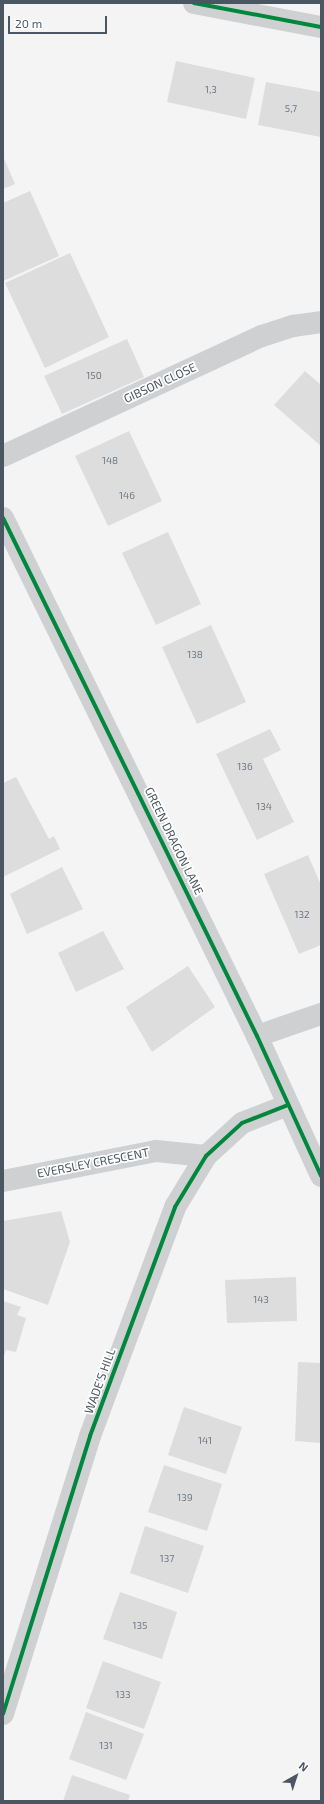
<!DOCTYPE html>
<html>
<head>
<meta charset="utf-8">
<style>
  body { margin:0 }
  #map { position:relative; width:324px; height:1804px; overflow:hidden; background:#f4f4f4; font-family:"Exo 2",sans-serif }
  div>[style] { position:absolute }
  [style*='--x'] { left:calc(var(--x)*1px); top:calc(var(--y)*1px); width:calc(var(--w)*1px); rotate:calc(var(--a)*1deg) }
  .building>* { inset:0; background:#ddddde }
  .minor>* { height:22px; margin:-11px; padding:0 11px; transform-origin:11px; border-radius:11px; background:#ced0d2 }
  .cycleway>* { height:4px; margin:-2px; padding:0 2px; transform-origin:2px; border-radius:2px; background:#00873e }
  span { translate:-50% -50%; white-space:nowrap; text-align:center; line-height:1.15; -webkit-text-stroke:3.5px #fff; paint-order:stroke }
  .number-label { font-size:10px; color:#707881 }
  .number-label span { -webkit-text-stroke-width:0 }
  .street-label { font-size:12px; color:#4a5661 }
  .frame { position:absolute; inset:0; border:4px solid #4a5661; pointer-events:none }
  .north { position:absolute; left:276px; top:1756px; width:40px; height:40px; -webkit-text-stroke:3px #fff; paint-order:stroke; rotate:39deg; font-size:11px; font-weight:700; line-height:16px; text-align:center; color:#4a5661 }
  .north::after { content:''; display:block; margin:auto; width:14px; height:18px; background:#4a5661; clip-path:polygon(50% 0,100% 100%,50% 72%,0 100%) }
  .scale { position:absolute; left:8px; top:16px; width:99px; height:18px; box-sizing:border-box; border:2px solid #4a5661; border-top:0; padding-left:5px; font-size:12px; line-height:14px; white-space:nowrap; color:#4a5661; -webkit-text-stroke:3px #fff; paint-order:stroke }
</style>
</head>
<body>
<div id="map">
  <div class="building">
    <div style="clip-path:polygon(176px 61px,255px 78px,246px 119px,167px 102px)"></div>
    <div style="clip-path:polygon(266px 82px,321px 92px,321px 137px,258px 125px)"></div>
    <div style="clip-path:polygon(3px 156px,15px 184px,3px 189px)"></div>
    <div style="clip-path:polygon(30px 191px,59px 256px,3px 281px,3px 203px)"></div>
    <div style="clip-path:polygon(70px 253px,109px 337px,45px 368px,5px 283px)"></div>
    <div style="clip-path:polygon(127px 339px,144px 377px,62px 414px,44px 376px)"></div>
    <div style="clip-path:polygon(305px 371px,321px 385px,321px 446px,274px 405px)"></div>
    <div style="clip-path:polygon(129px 431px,162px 501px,108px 526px,75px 456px)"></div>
    <div style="clip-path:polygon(168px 532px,201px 604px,156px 625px,122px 553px)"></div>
    <div style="clip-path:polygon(211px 625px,246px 702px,197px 724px,162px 647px)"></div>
    <div style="clip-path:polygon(270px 729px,281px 750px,263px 759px,294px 822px,257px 840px,216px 754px)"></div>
    <div style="clip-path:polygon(16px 777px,49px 839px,54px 836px,60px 849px,3px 877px,3px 783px)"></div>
    <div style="clip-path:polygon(308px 855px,321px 885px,321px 945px,299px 954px,264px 874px)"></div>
    <div style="clip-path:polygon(62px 867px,83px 909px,27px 934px,10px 894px)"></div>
    <div style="clip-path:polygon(103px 931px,124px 969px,76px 992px,58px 953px)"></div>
    <div style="clip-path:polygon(188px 966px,215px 1007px,152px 1052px,126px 1007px)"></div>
    <div style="clip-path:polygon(61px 1211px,70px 1242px,48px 1305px,3px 1289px,3px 1221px)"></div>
    <div style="clip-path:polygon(296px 1277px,297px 1321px,227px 1323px,225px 1280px)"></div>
    <div style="clip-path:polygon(3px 1301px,21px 1307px,17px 1315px,26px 1318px,16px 1352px,6px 1350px,3px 1358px)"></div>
    <div style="clip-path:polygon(298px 1362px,321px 1363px,321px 1443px,295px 1441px)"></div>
    <div style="clip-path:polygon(184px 1407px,242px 1427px,226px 1474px,168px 1455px)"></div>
    <div style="clip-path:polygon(164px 1465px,222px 1484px,207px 1531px,148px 1512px)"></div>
    <div style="clip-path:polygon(145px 1526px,204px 1546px,188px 1593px,130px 1573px)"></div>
    <div style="clip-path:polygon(120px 1592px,177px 1612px,162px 1659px,103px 1639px)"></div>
    <div style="clip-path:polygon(103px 1661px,161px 1682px,144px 1729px,86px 1708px)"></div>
    <div style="clip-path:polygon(86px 1712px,144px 1734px,126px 1780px,69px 1759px)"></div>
    <div style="clip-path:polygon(72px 1775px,130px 1795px,128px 1801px,63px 1801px)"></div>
  </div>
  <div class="minor">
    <div style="--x:194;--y:3;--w:129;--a:10.7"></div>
    <div style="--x:3;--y:456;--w:285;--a:-24.9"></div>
    <div style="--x:262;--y:336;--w:33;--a:-18"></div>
    <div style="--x:293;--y:326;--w:28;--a:-8"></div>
    <div style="--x:3;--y:518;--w:577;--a:63.88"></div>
    <div style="--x:257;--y:1036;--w:154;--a:65.4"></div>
    <div style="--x:257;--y:1036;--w:68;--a:-19"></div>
    <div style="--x:3;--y:1181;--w:156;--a:-11.1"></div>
    <div style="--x:156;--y:1151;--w:50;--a:5.7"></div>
    <div style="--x:3;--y:1714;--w:291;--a:-72.6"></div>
    <div style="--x:90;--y:1436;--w:244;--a:-69.6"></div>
    <div style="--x:175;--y:1207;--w:60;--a:-58.7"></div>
    <div style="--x:206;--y:1156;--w:49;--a:-42.5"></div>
    <div style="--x:242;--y:1123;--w:49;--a:-21.4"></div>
  </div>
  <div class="cycleway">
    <div style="--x:194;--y:3;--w:129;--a:10.7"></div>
    <div style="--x:3;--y:518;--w:577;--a:63.88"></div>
    <div style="--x:257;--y:1036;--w:154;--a:65.4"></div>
    <div style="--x:3;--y:1714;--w:291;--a:-72.6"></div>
    <div style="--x:90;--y:1436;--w:244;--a:-69.6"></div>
    <div style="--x:175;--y:1207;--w:60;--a:-58.7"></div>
    <div style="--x:206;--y:1156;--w:49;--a:-42.5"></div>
    <div style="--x:242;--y:1123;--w:49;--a:-21.4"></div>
  </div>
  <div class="number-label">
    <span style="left:211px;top:90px">1,3</span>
    <span style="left:291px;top:109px">5,7</span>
    <span style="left:94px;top:376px">150</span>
    <span style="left:110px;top:461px">148</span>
    <span style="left:127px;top:496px">146</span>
    <span style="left:195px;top:655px">138</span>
    <span style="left:245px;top:767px">136</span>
    <span style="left:264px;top:807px">134</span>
    <span style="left:302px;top:915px">132</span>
    <span style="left:261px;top:1300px">143</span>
    <span style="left:205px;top:1441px">141</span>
    <span style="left:185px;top:1498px">139</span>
    <span style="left:167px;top:1559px">137</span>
    <span style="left:140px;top:1626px">135</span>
    <span style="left:123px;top:1695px">133</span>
    <span style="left:106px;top:1746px">131</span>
  </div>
  <div class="street-label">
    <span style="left:160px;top:383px;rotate:-25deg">GIBSON CLOSE</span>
    <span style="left:174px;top:841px;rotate:64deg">GREEN DRAGON LANE</span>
    <span style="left:93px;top:1163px;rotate:-11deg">EVERSLEY CRESCENT</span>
    <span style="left:100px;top:1381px;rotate:-70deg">WADE'S HILL</span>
  </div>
  <div class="frame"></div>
  <div class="north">N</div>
  <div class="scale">20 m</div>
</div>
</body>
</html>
